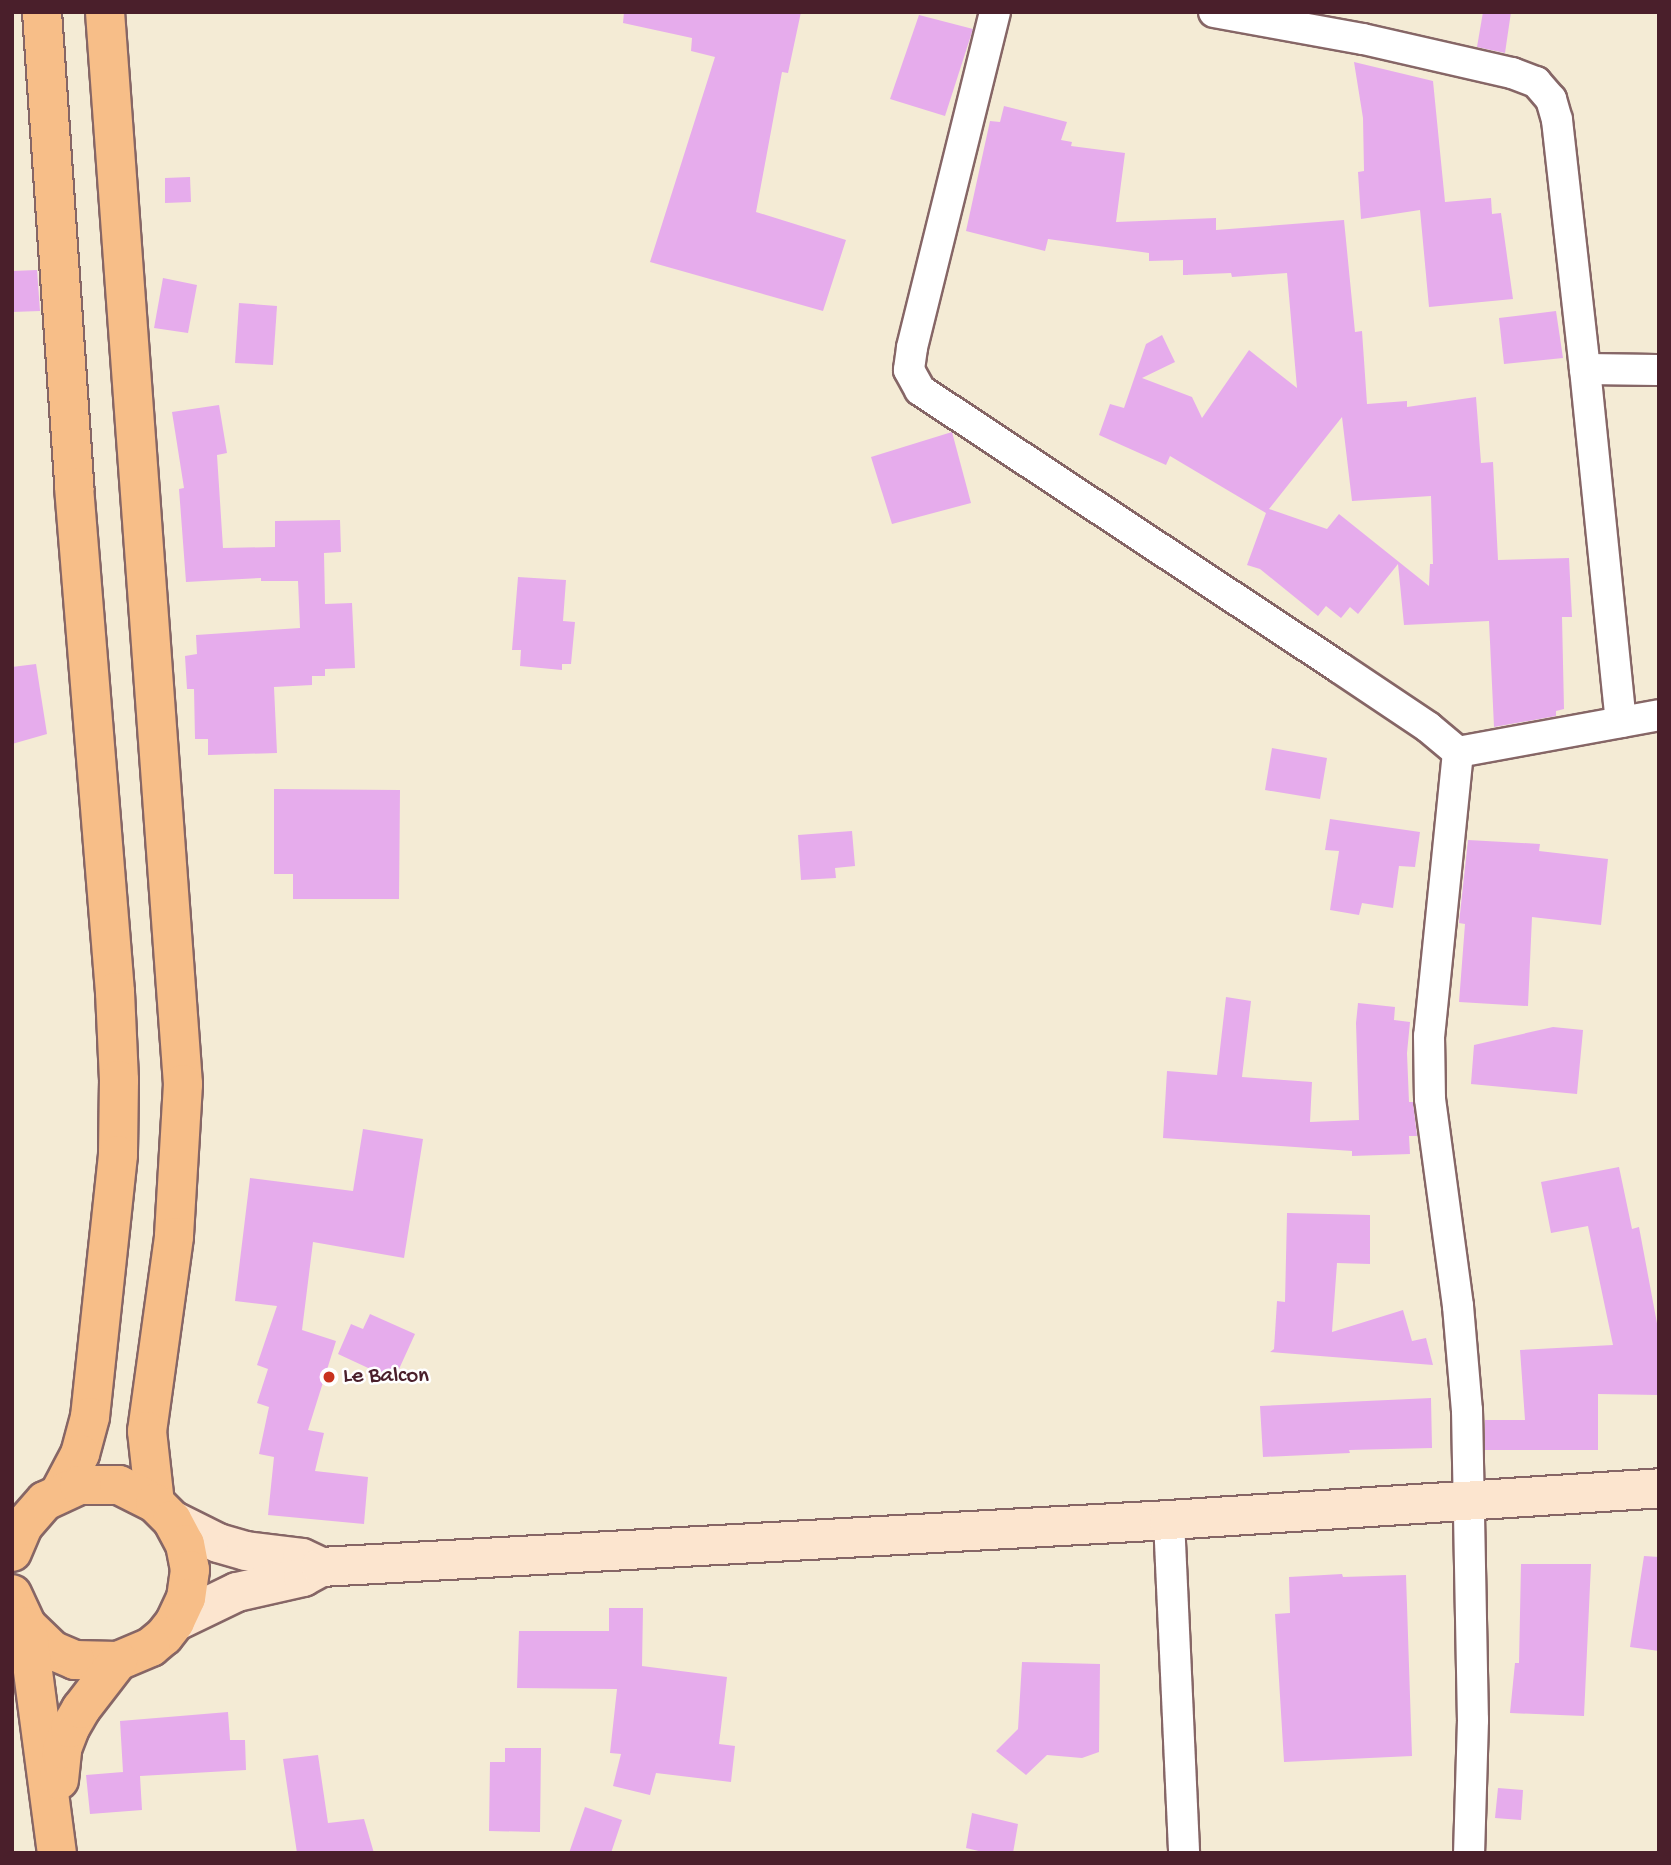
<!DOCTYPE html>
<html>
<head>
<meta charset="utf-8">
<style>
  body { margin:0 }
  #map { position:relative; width:1671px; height:1865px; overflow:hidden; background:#f4ebd5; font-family:"Gochi Hand",sans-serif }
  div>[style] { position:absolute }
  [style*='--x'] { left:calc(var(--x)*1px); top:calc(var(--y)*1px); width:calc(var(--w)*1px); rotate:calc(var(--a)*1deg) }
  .building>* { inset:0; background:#e6acec }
  .roads { filter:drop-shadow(2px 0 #866666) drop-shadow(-2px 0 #866666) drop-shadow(0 2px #866666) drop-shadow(0 -2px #866666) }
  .street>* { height:30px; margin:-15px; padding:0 15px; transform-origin:15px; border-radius:15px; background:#fff }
  .secondary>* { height:38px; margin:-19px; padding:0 19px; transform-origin:19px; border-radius:19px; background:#fce5cf }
  .primary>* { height:38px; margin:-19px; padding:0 19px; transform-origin:19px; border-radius:19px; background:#f7be88 }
  .dots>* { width:19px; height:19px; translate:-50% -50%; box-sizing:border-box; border:4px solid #fff; border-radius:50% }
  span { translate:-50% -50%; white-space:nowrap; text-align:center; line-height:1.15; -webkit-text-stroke:5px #fff; paint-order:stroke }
  .poi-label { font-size:23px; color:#4a1f2b }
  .left { translate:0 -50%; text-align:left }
  .frame { position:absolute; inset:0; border:14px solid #4a1f2b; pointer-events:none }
</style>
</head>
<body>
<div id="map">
  <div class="building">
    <div style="clip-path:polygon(624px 12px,801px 12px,788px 73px,782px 72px,756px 212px,846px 240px,823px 311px,650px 262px,715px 57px,691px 51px,692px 38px,623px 23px)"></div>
    <div style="clip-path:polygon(1483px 12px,1511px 12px,1505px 53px,1477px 47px)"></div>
    <div style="clip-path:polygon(919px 15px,973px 29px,945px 116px,890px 99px)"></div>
    <div style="clip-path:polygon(1354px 62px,1433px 81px,1445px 202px,1491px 198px,1492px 214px,1501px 213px,1513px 299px,1429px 307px,1420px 210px,1361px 219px,1358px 172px,1364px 171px,1363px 118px)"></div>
    <div style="clip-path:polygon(evenodd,1004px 106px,1067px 122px,1061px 140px,1072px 142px,1071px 146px,1125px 153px,1116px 222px,1216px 218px,1216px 230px,1344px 220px,1355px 332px,1362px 331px,1367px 404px,1407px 401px,1407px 407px,1476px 397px,1481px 463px,1493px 462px,1498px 560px,1569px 558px,1572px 617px,1562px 617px,1564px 709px,1556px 711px,1556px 716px,1494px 727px,1489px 621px,1404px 625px,1398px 564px,1358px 614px,1350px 607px,1341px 618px,1326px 606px,1318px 616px,1260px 569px,1247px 565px,1266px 513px,1170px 456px,1166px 465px,1099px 435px,1110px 404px,1124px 408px,1146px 344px,1162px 335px,1175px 362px,1142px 378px,1192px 397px,1202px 418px,1249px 350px,1297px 388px,1287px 273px,1232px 277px,1231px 273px,1183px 275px,1183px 260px,1149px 261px,1149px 253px,1048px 239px,1045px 251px,966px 231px,990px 121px,1000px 122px,1004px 106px,1342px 417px,1352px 501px,1431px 496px,1433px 564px,1430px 564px,1429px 586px,1339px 514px,1327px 529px,1269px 509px,1342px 417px)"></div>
    <div style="clip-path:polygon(190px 177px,191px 202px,165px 203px,165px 178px)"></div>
    <div style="clip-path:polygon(37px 270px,40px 311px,12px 312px,12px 271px)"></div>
    <div style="clip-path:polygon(163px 278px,197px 285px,188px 333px,154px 328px)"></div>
    <div style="clip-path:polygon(239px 303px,277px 306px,273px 365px,235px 363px)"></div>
    <div style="clip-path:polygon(1556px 311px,1563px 358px,1504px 364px,1499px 318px)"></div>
    <div style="clip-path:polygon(219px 405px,227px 453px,217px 455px,223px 548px,275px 547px,275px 521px,340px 520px,341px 552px,324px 553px,325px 604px,352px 603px,355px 668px,325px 669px,325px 676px,312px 676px,312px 685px,274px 687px,277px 753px,208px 755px,208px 739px,195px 739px,194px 689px,187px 689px,185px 656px,197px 654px,196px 635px,300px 628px,298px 581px,261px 581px,261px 578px,186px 582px,179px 489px,184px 488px,172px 412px)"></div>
    <div style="clip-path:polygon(952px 432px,971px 503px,892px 524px,871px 457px)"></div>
    <div style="clip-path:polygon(518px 577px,566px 580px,563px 621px,575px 622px,571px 664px,562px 664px,562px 670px,520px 666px,521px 650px,512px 650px)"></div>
    <div style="clip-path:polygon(36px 664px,47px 734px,12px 744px,12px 667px)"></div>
    <div style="clip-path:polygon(1272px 748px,1327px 758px,1320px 799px,1265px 790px)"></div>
    <div style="clip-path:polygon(274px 789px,400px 790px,399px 899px,293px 899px,293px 874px,274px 874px)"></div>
    <div style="clip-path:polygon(1330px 819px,1420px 832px,1415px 867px,1399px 866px,1393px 908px,1362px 903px,1359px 915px,1330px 910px,1339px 851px,1325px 850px)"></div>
    <div style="clip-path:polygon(852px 831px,855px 866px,835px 868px,836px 878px,801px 880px,798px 835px)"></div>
    <div style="clip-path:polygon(1468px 840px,1540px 844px,1539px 851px,1608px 859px,1601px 925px,1532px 917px,1528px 1006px,1459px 1002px,1465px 924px,1459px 923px)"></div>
    <div style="clip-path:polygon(1226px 997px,1251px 1001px,1242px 1077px,1312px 1082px,1310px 1122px,1359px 1120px,1356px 1023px,1358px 1003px,1395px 1007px,1394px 1020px,1410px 1022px,1407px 1053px,1409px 1102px,1413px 1102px,1417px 1136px,1409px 1136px,1410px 1154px,1352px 1156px,1352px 1151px,1163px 1138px,1167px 1071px,1217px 1075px)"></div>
    <div style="clip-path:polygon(1553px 1027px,1583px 1030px,1577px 1094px,1471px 1084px,1474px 1045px)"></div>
    <div style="clip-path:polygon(363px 1129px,423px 1139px,404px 1258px,313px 1242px,302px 1330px,336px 1341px,308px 1430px,324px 1433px,315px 1471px,368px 1477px,364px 1524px,268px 1515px,274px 1457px,259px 1454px,269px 1407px,257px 1403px,268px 1369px,257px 1365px,277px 1306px,235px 1301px,250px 1178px,353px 1191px)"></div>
    <div style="clip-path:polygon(1619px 1167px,1632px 1229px,1639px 1227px,1659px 1334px,1659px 1395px,1598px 1394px,1598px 1450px,1485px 1450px,1485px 1420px,1525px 1420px,1520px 1350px,1613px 1345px,1588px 1226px,1551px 1233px,1541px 1182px)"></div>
    <div style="clip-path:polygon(1287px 1213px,1370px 1215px,1370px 1264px,1337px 1263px,1332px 1332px,1403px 1310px,1412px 1341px,1426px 1338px,1433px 1365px,1270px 1352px,1274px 1349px,1277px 1301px,1285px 1302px)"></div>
    <div style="clip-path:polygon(370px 1314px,415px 1334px,394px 1380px,338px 1354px,351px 1324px,363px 1329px)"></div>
    <div style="clip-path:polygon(1431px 1398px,1432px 1448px,1349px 1450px,1350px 1453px,1263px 1457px,1260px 1406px)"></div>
    <div style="clip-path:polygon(1644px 1556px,1659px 1557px,1659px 1651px,1630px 1647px)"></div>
    <div style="clip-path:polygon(1521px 1564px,1591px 1564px,1584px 1716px,1510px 1713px,1515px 1663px,1519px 1663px)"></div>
    <div style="clip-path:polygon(1342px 1574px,1343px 1577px,1406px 1575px,1412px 1756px,1284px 1762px,1275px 1614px,1290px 1613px,1289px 1577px)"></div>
    <div style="clip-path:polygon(609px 1608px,643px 1608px,642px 1666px,727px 1677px,719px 1744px,735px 1746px,731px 1782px,656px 1773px,650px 1795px,613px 1786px,621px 1754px,610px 1753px,617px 1689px,517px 1688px,519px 1631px,609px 1631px)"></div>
    <div style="clip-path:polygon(1022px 1662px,1100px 1664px,1099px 1752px,1082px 1758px,1047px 1755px,1026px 1775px,996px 1751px,1018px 1729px)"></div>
    <div style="clip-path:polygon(228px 1712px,230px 1740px,245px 1740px,246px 1770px,140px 1776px,142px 1810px,90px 1814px,86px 1775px,123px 1772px,120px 1721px)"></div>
    <div style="clip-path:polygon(505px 1748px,541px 1748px,540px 1832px,489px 1831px,490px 1762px,505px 1762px)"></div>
    <div style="clip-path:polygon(318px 1755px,328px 1823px,364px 1819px,374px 1853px,297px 1853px,283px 1759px)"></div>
    <div style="clip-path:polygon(1498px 1788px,1523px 1790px,1521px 1820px,1495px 1818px)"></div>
    <div style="clip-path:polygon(585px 1807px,622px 1820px,611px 1853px,569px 1853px)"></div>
    <div style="clip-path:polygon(972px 1813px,1018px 1824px,1013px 1853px,987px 1853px,966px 1848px)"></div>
  </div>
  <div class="roads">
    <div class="street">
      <div style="--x:995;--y:12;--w:346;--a:103.9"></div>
      <div style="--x:912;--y:348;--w:22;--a:98"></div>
      <div style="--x:909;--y:370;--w:23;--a:61"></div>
      <div style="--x:920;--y:390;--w:504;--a:33.5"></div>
      <div style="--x:1340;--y:668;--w:106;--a:33.8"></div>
      <div style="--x:1428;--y:727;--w:39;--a:40"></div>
      <div style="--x:1458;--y:752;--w:204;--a:-10.4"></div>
      <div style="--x:1214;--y:12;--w:151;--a:10.3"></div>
      <div style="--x:1363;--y:39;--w:153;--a:12.9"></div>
      <div style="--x:1512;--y:73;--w:26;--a:21"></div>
      <div style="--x:1536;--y:82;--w:23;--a:49"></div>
      <div style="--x:1551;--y:99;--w:22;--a:74"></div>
      <div style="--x:1557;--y:120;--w:251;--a:83.6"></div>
      <div style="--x:1585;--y:369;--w:74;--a:0.8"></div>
      <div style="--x:1585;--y:369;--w:355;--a:84.2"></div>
      <div style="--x:1458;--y:752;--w:285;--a:95.8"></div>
      <div style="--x:1429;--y:1036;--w:63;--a:89.1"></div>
      <div style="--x:1430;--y:1099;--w:209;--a:82.3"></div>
      <div style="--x:1458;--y:1306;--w:104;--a:85.1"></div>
      <div style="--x:1467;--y:1410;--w:310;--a:88.9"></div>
      <div style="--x:1473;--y:1720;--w:133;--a:91.7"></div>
      <div style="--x:1169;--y:1520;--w:333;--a:87.4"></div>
    </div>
    <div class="secondary">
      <div style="--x:172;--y:1520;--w:51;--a:26.6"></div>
      <div style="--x:218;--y:1543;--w:29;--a:16"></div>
      <div style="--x:246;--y:1551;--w:56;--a:7.1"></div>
      <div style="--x:302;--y:1558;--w:21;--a:25"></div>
      <div style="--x:175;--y:1622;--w:69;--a:-25.8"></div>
      <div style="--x:237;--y:1592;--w:68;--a:-12.8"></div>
      <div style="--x:303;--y:1577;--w:21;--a:-29"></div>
      <div style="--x:321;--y:1567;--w:849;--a:-3.17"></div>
      <div style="--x:1169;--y:1520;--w:491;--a:-3.7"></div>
    </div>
    <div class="primary">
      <div style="--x:42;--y:12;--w:476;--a:86.1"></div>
      <div style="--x:74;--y:487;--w:507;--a:85.36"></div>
      <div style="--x:115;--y:992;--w:88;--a:87.4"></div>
      <div style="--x:119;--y:1080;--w:75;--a:90.8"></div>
      <div style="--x:118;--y:1155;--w:263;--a:96.1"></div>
      <div style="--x:90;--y:1417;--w:38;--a:105"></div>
      <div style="--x:80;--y:1454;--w:43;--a:117.8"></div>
      <div style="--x:105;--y:12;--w:1075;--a:85.84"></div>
      <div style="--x:183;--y:1084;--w:153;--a:93.4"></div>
      <div style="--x:174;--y:1237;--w:196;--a:97.9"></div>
      <div style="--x:147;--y:1431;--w:72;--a:83.7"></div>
      <div style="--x:12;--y:1552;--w:28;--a:-67"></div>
      <div style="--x:23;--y:1526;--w:33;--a:-49"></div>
      <div style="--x:45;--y:1501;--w:38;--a:-25"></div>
      <div style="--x:79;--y:1485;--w:40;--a:0"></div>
      <div style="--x:119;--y:1485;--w:40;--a:26.6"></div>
      <div style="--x:155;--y:1503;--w:24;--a:45"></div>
      <div style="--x:172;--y:1520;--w:27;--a:62"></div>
      <div style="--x:185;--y:1544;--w:26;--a:79"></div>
      <div style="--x:190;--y:1570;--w:28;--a:98"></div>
      <div style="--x:186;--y:1598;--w:26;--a:115"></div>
      <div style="--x:175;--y:1622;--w:18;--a:128"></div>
      <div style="--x:164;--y:1636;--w:17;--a:140"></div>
      <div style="--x:151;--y:1647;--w:36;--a:157"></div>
      <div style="--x:118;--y:1661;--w:43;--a:-178.7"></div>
      <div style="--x:75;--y:1660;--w:25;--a:-157"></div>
      <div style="--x:52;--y:1650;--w:35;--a:-136"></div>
      <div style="--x:27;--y:1626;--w:35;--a:-115"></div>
      <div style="--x:27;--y:1626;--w:229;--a:82.5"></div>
      <div style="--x:59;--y:1780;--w:31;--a:-84"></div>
      <div style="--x:62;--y:1749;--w:22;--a:-69"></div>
      <div style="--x:70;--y:1728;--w:22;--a:-60"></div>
      <div style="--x:81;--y:1709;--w:61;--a:-52.4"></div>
    </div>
  </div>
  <div class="dots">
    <div style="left:329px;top:1377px;background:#c8321e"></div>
  </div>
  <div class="poi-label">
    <span class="left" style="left:343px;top:1377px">Le Balcon</span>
  </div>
  <div class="frame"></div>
</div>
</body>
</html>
